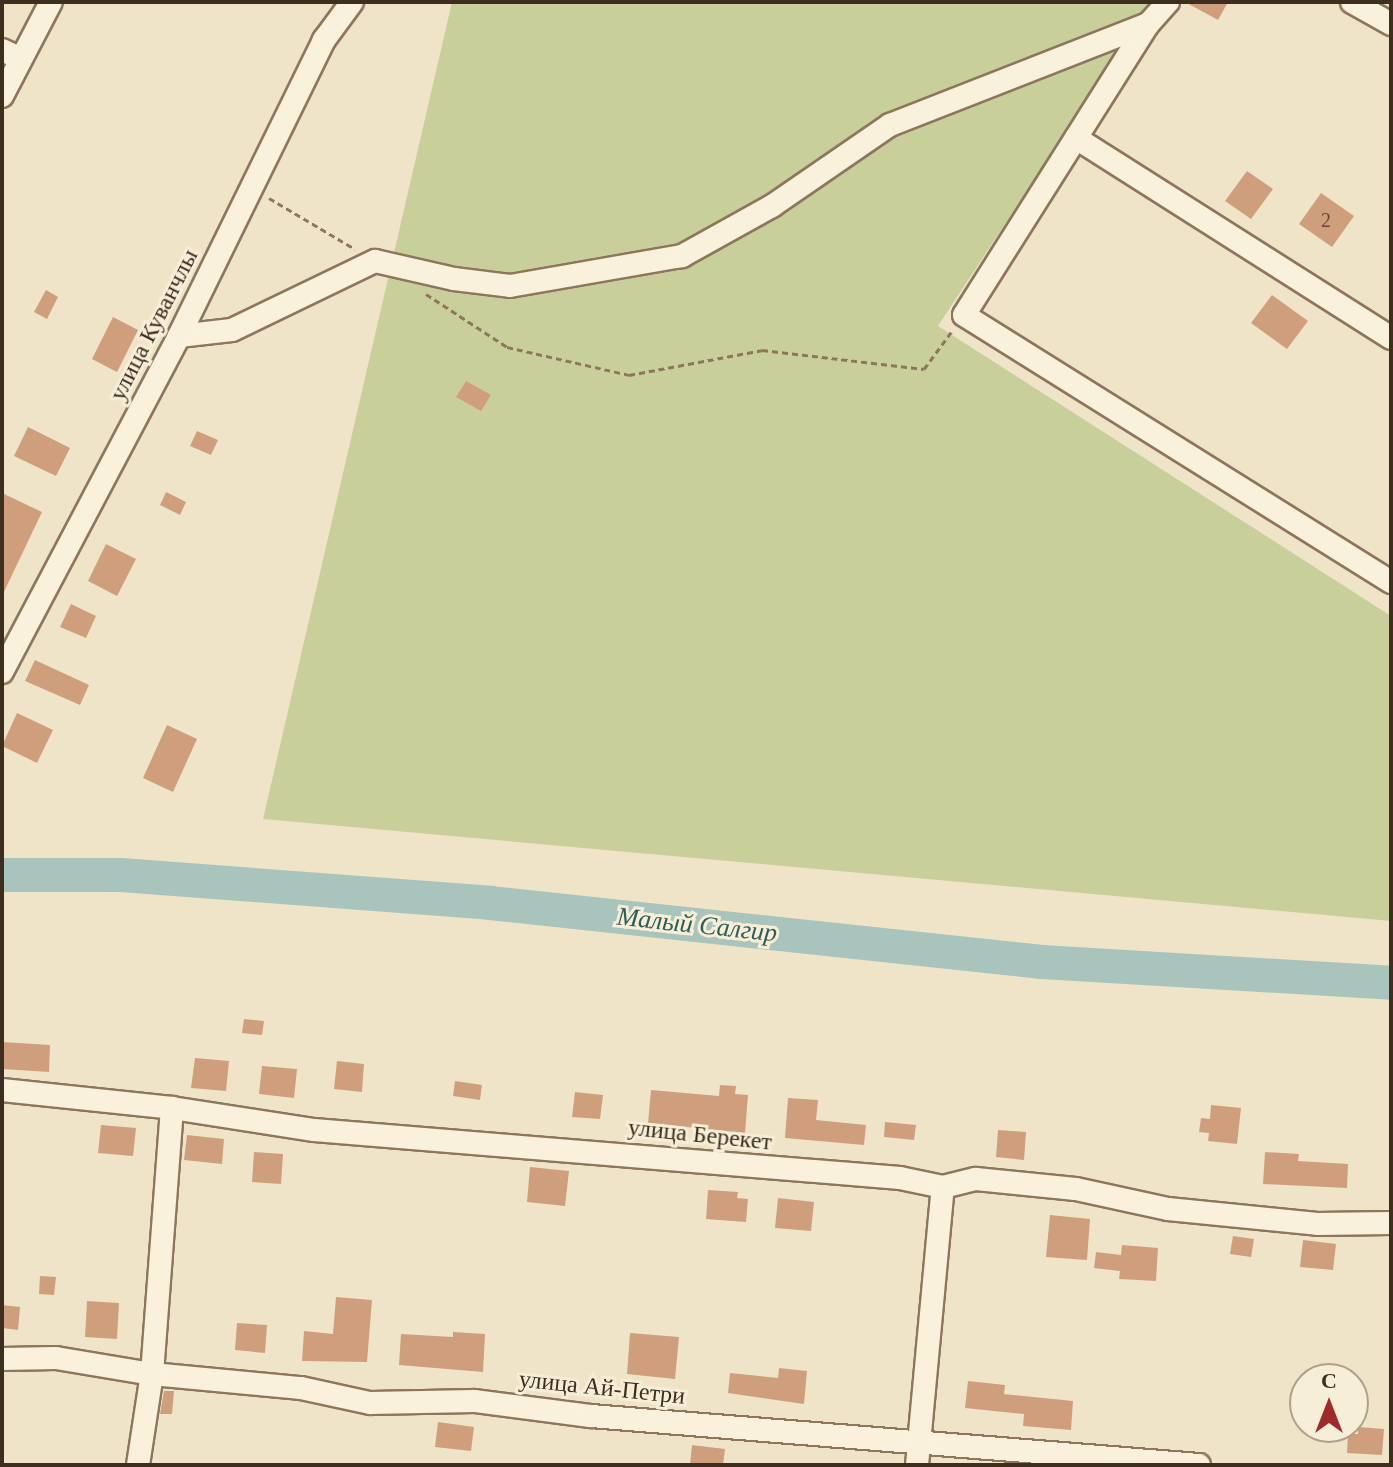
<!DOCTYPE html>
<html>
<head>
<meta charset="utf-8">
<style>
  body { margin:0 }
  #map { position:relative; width:1393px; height:1467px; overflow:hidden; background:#f0e4c8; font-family:Georgia,serif }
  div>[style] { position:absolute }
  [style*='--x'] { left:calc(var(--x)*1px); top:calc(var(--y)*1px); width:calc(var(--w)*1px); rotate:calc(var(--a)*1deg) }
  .green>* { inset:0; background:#c9cf9b }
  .river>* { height:34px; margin:-17px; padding:0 17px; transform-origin:17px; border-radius:17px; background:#a9c4bc }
  .building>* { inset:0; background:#cf9f7d }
  .path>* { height:3px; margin-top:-1.5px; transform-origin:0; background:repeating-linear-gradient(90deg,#8d765c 0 6px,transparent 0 10px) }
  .roads { filter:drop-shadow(2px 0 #8d765c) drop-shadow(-2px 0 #8d765c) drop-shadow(0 2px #8d765c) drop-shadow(0 -2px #8d765c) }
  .street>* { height:22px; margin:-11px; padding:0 11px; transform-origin:11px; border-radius:11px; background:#faf1dc }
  span { translate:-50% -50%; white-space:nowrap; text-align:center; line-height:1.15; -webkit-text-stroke:6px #f7eed8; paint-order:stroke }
  .number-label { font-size:20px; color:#624a37 }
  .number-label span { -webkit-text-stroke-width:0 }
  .street-label { font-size:24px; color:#3d2e20 }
  .water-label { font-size:26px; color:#2f5d5a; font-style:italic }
  .frame { position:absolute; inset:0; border:4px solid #3d2e20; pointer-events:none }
  .north { position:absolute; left:1289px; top:1363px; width:80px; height:80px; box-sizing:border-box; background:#f7eed8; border:2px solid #ada18e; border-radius:50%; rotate:0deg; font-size:22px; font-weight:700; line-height:32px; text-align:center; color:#3d2e20 }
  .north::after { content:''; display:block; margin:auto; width:28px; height:36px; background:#9e2a2b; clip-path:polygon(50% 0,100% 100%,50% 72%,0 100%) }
</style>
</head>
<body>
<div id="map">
  <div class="green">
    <div style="clip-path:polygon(452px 2px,1151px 2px,938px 326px,1391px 616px,1391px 921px,263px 819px)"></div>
  </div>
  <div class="river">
    <div style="--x:2;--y:875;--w:119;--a:0"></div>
    <div style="--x:121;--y:875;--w:370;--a:4.3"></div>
    <div style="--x:490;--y:903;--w:555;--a:6.1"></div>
    <div style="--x:1042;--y:962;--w:350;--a:3.4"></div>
  </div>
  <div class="building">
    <div style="clip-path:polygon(1185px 2px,1228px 2px,1218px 20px)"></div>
    <div style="clip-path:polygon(1247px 171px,1273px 189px,1251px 219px,1225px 201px)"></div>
    <div style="clip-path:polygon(1321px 193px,1354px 216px,1332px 247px,1299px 224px)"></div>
    <div style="clip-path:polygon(46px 290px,58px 297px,47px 319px,34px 312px)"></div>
    <div style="clip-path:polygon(1272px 295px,1308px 321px,1287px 349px,1251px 323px)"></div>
    <div style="clip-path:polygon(113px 317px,138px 330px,117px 372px,92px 359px)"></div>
    <div style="clip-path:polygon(466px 381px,491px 395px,481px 411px,456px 397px)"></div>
    <div style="clip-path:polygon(28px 427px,70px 448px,56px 476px,14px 456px)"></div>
    <div style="clip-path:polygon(197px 431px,218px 440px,211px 455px,190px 446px)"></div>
    <div style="clip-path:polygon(166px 492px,186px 502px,180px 515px,160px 505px)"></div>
    <div style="clip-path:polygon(2px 493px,42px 512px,2px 596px)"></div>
    <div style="clip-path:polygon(106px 544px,136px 559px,117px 596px,88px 581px)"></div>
    <div style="clip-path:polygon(71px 604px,96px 616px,86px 638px,60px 627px)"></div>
    <div style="clip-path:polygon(35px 660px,89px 685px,80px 705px,25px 681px)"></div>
    <div style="clip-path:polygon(17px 713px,53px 730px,37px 763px,2px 746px)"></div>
    <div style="clip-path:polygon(167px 725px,197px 739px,173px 792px,143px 778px)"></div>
    <div style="clip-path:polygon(244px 1019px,264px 1021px,262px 1035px,242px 1033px)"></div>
    <div style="clip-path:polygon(2px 1042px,50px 1045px,49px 1072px,2px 1069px)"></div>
    <div style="clip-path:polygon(195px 1058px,229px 1061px,226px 1091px,191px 1088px)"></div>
    <div style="clip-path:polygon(337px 1061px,364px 1064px,362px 1092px,334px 1089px)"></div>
    <div style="clip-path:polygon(262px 1066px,297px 1069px,294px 1098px,259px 1094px)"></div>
    <div style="clip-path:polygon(455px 1081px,482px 1085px,480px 1100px,453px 1096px)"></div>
    <div style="clip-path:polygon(720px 1085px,736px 1086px,735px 1094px,748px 1095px,745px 1133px,648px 1123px,651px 1090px,719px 1096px)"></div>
    <div style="clip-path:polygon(575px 1092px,603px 1095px,600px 1119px,572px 1117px)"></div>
    <div style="clip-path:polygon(788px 1098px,818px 1100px,816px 1120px,866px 1125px,864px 1145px,785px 1138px)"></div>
    <div style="clip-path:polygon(1211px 1105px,1241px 1108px,1237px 1144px,1208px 1141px,1209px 1133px,1199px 1132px,1201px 1118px,1210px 1119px)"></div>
    <div style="clip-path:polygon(885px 1122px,916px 1125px,914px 1140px,884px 1137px)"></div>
    <div style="clip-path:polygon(101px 1125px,136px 1128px,133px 1156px,98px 1153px)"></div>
    <div style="clip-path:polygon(998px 1130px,1026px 1132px,1024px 1160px,996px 1157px)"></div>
    <div style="clip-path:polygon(187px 1135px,224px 1139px,222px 1164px,184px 1160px)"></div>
    <div style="clip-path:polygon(254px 1152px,283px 1154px,281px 1184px,252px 1182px)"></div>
    <div style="clip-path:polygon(1265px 1152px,1299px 1154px,1298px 1161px,1348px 1164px,1347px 1188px,1263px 1184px)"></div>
    <div style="clip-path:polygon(530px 1167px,569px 1171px,565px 1206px,527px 1202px)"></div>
    <div style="clip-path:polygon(708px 1190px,738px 1192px,737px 1198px,748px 1199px,746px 1222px,706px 1219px)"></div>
    <div style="clip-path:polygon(778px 1198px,814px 1202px,811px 1231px,775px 1228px)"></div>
    <div style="clip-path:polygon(1050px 1215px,1090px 1219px,1087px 1260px,1046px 1257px)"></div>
    <div style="clip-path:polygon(1233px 1236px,1254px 1239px,1251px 1257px,1230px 1254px)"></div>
    <div style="clip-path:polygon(1303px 1240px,1336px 1244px,1333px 1270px,1300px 1267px)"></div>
    <div style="clip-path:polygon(1122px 1245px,1158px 1248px,1156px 1281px,1119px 1279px,1120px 1271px,1094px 1268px,1096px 1252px,1121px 1255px)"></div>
    <div style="clip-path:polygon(40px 1276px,56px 1277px,54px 1295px,39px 1294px)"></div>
    <div style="clip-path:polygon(336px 1297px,372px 1300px,367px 1362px,302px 1361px,304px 1331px,333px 1334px)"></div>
    <div style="clip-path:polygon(87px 1301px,119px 1303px,117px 1339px,85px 1337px)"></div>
    <div style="clip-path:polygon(2px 1305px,20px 1307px,18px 1330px,2px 1328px)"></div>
    <div style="clip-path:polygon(237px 1323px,267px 1325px,265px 1353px,235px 1350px)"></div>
    <div style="clip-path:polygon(453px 1332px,485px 1334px,483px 1372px,399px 1365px,401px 1334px,453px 1337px)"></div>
    <div style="clip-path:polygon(630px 1333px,679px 1337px,675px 1379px,627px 1374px)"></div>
    <div style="clip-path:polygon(779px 1368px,807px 1371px,804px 1404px,728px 1393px,730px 1373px,778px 1378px)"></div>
    <div style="clip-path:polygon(968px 1381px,1005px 1385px,1004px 1394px,1073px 1401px,1071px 1430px,1023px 1426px,1024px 1414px,965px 1408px)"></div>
    <div style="clip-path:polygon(164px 1391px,174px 1391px,172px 1414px,160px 1414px)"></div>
    <div style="clip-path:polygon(438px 1422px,474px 1427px,471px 1451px,435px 1447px)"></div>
    <div style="clip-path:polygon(1358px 1427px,1384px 1429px,1382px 1455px,1347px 1453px,1348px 1434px,1358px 1434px)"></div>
    <div style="clip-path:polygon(692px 1445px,725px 1449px,723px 1465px,690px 1465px)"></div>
  </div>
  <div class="path">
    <div style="--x:269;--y:198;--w:100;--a:30.7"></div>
    <div style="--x:426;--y:294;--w:97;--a:33.2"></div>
    <div style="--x:507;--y:347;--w:125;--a:12.9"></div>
    <div style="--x:629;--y:375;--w:135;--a:-10.6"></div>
    <div style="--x:762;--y:350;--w:163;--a:6.7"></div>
    <div style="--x:924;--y:369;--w:47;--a:-53.6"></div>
  </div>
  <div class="roads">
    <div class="street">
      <div style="--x:1168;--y:2;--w:30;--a:132"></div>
      <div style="--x:1148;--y:24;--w:344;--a:122.3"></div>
      <div style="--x:964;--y:315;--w:504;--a:32.02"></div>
      <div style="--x:1352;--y:2;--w:45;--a:29.4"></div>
      <div style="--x:2;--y:50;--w:21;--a:25"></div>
      <div style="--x:2;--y:96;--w:106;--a:-62.5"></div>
      <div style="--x:1076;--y:138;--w:373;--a:32.4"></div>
      <div style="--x:179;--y:336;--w:53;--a:-6.5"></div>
      <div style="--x:232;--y:330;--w:159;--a:-25.8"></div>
      <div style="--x:375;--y:261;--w:81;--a:12.8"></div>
      <div style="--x:454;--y:279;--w:56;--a:7.1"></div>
      <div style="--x:510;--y:286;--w:175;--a:-9.9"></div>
      <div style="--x:682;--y:256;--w:103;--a:-29.1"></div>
      <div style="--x:772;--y:206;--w:143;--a:-34.5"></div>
      <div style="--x:890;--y:125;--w:277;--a:-21.4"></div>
      <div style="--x:2;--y:672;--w:380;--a:-62.2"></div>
      <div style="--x:179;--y:336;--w:330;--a:-63.9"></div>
      <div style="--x:324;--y:40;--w:47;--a:-53.6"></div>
      <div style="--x:2;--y:1090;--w:171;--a:6"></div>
      <div style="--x:172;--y:1108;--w:144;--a:8.8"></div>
      <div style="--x:314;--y:1130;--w:588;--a:4.68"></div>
      <div style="--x:900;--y:1178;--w:44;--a:11.8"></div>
      <div style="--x:943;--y:1187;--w:34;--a:-14"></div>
      <div style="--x:976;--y:1179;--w:100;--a:5.7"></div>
      <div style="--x:1076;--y:1189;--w:94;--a:12.3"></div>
      <div style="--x:1168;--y:1209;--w:150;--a:5.7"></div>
      <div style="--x:1317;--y:1224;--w:74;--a:-0.8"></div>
      <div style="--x:2;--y:1359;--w:54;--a:-1.1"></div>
      <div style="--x:56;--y:1358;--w:97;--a:9.5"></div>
      <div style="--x:152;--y:1374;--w:150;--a:5.4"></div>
      <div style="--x:301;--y:1388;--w:71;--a:12.3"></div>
      <div style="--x:370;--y:1403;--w:105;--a:-1.1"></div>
      <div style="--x:475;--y:1401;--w:117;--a:7.4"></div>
      <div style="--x:591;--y:1416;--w:610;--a:4.61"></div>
      <div style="--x:138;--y:1465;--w:92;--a:-81.3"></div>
      <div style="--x:152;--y:1374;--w:267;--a:-85.7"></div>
      <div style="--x:917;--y:1465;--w:279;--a:-84.7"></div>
    </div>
  </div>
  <div class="number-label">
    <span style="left:1326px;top:220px">2</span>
  </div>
  <div class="street-label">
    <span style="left:154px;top:325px;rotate:-63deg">улица Куванчлы</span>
    <span style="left:700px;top:1135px;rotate:6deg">улица Берекет</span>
    <span style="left:602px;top:1388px;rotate:6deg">улица Ай-Петри</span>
  </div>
  <div class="water-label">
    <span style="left:697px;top:925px;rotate:6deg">Малый Салгир</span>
  </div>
  <div class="frame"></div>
  <div class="north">С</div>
</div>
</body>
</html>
